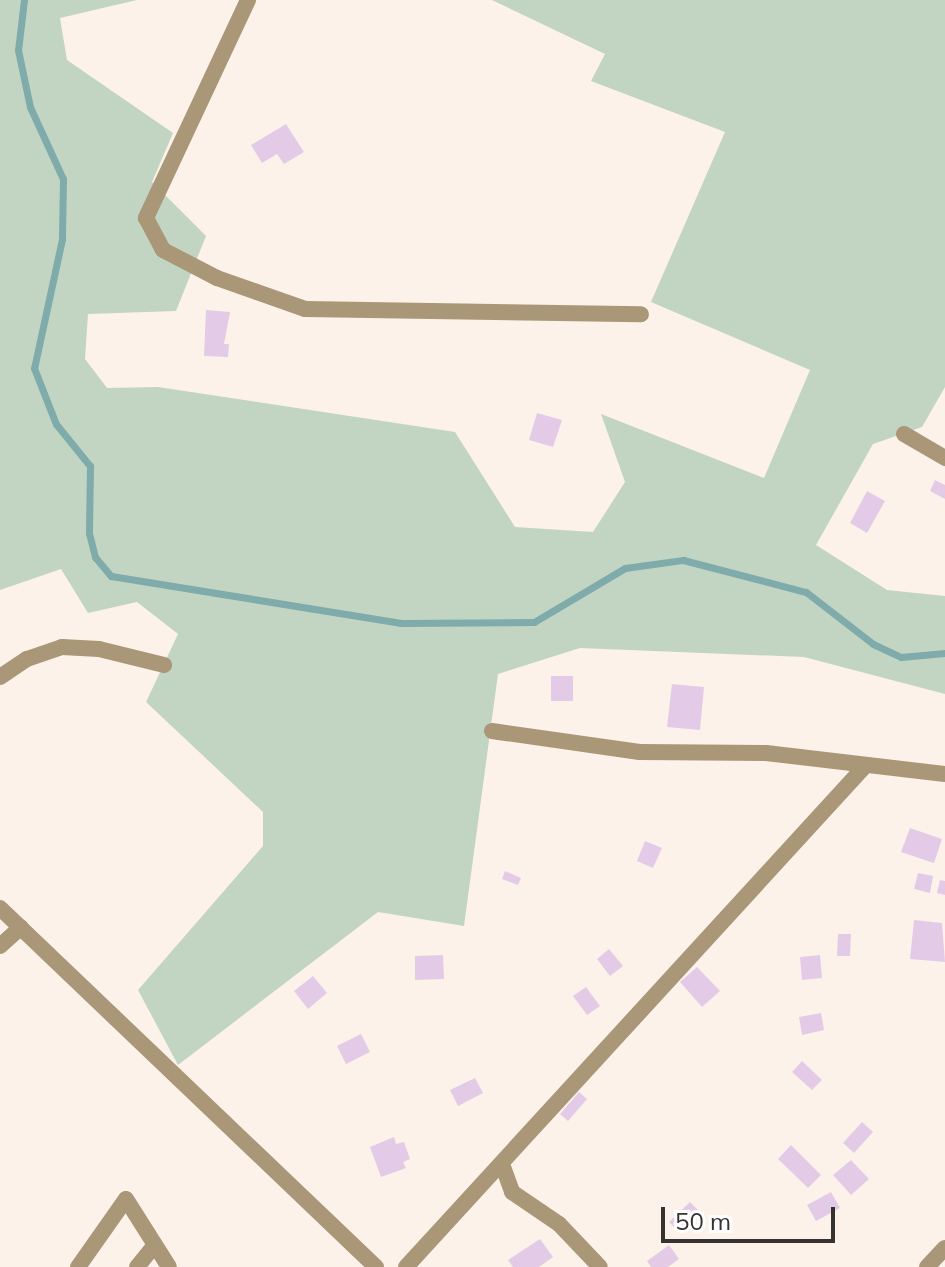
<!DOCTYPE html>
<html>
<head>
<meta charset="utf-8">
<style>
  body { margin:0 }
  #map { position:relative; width:945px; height:1267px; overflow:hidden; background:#fcf2ea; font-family:Mulish,sans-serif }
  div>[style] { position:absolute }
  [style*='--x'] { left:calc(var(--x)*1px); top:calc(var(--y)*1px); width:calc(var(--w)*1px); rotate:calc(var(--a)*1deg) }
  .green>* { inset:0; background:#c2d5c3 }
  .stream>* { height:7px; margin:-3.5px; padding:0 3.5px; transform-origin:3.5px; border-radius:3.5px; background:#7fabab }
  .building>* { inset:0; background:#e3cbe8 }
  .street>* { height:16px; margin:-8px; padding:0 8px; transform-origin:8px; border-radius:8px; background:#a99778 }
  span { translate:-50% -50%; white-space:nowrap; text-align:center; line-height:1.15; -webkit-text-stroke:8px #fff; paint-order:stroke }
  .scale { position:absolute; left:661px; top:1207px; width:174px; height:36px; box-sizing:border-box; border:4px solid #36322f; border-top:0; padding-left:10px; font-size:24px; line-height:28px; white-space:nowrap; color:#36322f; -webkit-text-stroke:6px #fff; paint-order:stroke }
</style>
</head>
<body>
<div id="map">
  <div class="green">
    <div style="clip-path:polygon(0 0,137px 0,60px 18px,67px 60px,173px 133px,152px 182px,206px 236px,176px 311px,88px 314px,85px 359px,107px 388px,158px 387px,455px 432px,515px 527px,593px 532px,625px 482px,601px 414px,764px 478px,810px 370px,651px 302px,725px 132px,591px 81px,605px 54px,492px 0,945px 0,945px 387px,922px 427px,873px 444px,816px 545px,887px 590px,945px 596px,945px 694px,804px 657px,580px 648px,498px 674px,464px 926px,378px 912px,178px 1065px,138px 990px,263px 846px,263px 812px,146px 702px,178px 634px,137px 602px,88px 613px,61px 569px,0 590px)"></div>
  </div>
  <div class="stream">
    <div style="--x:24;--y:0;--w:50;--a:96.8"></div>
    <div style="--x:18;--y:50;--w:58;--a:78.1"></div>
    <div style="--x:30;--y:107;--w:79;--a:65.4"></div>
    <div style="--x:63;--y:179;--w:60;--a:91"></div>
    <div style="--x:62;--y:239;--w:132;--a:102.2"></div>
    <div style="--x:34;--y:368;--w:60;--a:68.6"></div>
    <div style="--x:56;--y:424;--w:54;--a:51"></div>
    <div style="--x:90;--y:466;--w:67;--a:90.9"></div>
    <div style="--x:89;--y:533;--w:25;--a:76"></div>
    <div style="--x:95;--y:557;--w:25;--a:50"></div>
    <div style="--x:111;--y:576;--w:294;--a:9.2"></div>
    <div style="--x:401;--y:623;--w:133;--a:-0.4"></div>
    <div style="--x:534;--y:622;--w:106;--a:-30.7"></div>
    <div style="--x:625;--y:568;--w:59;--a:-7.9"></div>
    <div style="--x:683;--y:560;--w:127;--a:14.6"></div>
    <div style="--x:806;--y:592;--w:85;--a:37.8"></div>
    <div style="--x:873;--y:644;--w:31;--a:25"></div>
    <div style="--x:901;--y:657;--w:44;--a:-5.2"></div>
  </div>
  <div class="building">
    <div style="clip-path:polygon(286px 124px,304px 152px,284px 164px,277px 154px,262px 163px,251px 145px)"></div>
    <div style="clip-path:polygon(206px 310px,230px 312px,224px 344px,229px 344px,228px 357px,204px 356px)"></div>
    <div style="clip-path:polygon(537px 413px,562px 420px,553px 447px,529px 440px)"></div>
    <div style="clip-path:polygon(935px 480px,945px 485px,945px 499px,930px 491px)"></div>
    <div style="clip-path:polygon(867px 491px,885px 501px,867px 533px,850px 523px)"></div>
    <div style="clip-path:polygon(551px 676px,573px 676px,573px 701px,551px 701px)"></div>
    <div style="clip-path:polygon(672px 684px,704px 687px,700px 730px,667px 727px)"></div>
    <div style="clip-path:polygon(910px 828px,942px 839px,934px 863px,901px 852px)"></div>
    <div style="clip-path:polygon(645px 841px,662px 848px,653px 868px,637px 861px)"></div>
    <div style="clip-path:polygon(505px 871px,521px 878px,518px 885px,502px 879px)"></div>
    <div style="clip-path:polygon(918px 873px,933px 876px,930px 893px,914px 889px)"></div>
    <div style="clip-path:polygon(940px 880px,945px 881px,945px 895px,937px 893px)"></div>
    <div style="clip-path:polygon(914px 920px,942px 923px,945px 962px,910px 959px)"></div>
    <div style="clip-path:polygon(838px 934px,851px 934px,850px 956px,837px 956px)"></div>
    <div style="clip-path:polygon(609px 949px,623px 966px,610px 976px,597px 959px)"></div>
    <div style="clip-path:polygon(443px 955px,444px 979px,415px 980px,415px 956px)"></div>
    <div style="clip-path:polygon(820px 955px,822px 978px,802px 980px,800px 957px)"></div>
    <div style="clip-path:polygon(697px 967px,720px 991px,702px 1007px,680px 982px)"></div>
    <div style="clip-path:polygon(313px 976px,327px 993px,308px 1009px,294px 991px)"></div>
    <div style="clip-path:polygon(586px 987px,600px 1006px,587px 1015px,573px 996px)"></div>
    <div style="clip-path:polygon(821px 1013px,824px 1030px,802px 1035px,799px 1017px)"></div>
    <div style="clip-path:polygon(361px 1034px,370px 1052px,346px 1064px,337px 1046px)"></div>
    <div style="clip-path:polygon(802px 1061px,822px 1080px,812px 1090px,792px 1072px)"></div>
    <div style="clip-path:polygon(475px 1078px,483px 1093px,458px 1106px,450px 1090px)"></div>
    <div style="clip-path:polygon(579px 1092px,587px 1099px,568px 1121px,560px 1114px)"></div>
    <div style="clip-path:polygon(862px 1122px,873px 1132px,854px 1153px,843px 1143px)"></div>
    <div style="clip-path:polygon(394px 1137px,396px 1144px,404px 1142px,410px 1159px,403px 1162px,406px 1168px,381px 1177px,370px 1147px)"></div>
    <div style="clip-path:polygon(791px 1145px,821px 1175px,808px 1188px,778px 1159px)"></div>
    <div style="clip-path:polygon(851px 1160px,869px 1179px,851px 1195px,833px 1175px)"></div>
    <div style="clip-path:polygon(831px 1192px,840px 1208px,816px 1221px,807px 1205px)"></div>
    <div style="clip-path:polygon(690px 1202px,701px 1213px,680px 1233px,669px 1222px)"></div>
    <div style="clip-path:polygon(540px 1239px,553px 1257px,539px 1267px,513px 1267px,508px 1260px)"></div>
    <div style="clip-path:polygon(669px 1245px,679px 1259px,668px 1267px,651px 1267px,647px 1261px)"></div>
  </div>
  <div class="street">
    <div style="--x:248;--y:0;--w:241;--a:115.1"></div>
    <div style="--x:146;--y:218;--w:36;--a:62"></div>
    <div style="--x:163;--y:250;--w:61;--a:27.4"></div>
    <div style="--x:217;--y:278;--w:93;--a:19.4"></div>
    <div style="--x:305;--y:309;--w:336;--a:0.9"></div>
    <div style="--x:904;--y:434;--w:48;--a:30.3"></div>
    <div style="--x:0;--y:677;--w:32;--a:-34"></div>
    <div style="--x:27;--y:659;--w:37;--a:-19"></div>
    <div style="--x:62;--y:647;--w:37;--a:3"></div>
    <div style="--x:99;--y:649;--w:67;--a:13.8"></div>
    <div style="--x:492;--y:731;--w:149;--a:8.1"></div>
    <div style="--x:640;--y:752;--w:126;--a:0.5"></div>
    <div style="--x:766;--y:753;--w:180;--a:6.7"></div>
    <div style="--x:0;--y:908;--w:520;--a:43.68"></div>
    <div style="--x:0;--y:946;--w:28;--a:-42"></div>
    <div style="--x:502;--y:1164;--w:30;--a:70"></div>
    <div style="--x:512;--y:1192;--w:57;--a:34.2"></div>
    <div style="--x:559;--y:1224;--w:59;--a:46.4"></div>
    <div style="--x:78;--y:1267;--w:83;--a:-54.8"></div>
    <div style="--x:126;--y:1199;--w:80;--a:57.7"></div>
    <div style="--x:137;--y:1267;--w:28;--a:-51"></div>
    <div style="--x:406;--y:1267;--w:681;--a:-47.5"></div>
    <div style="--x:927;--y:1267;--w:26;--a:-47"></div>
  </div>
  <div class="scale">50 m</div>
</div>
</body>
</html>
